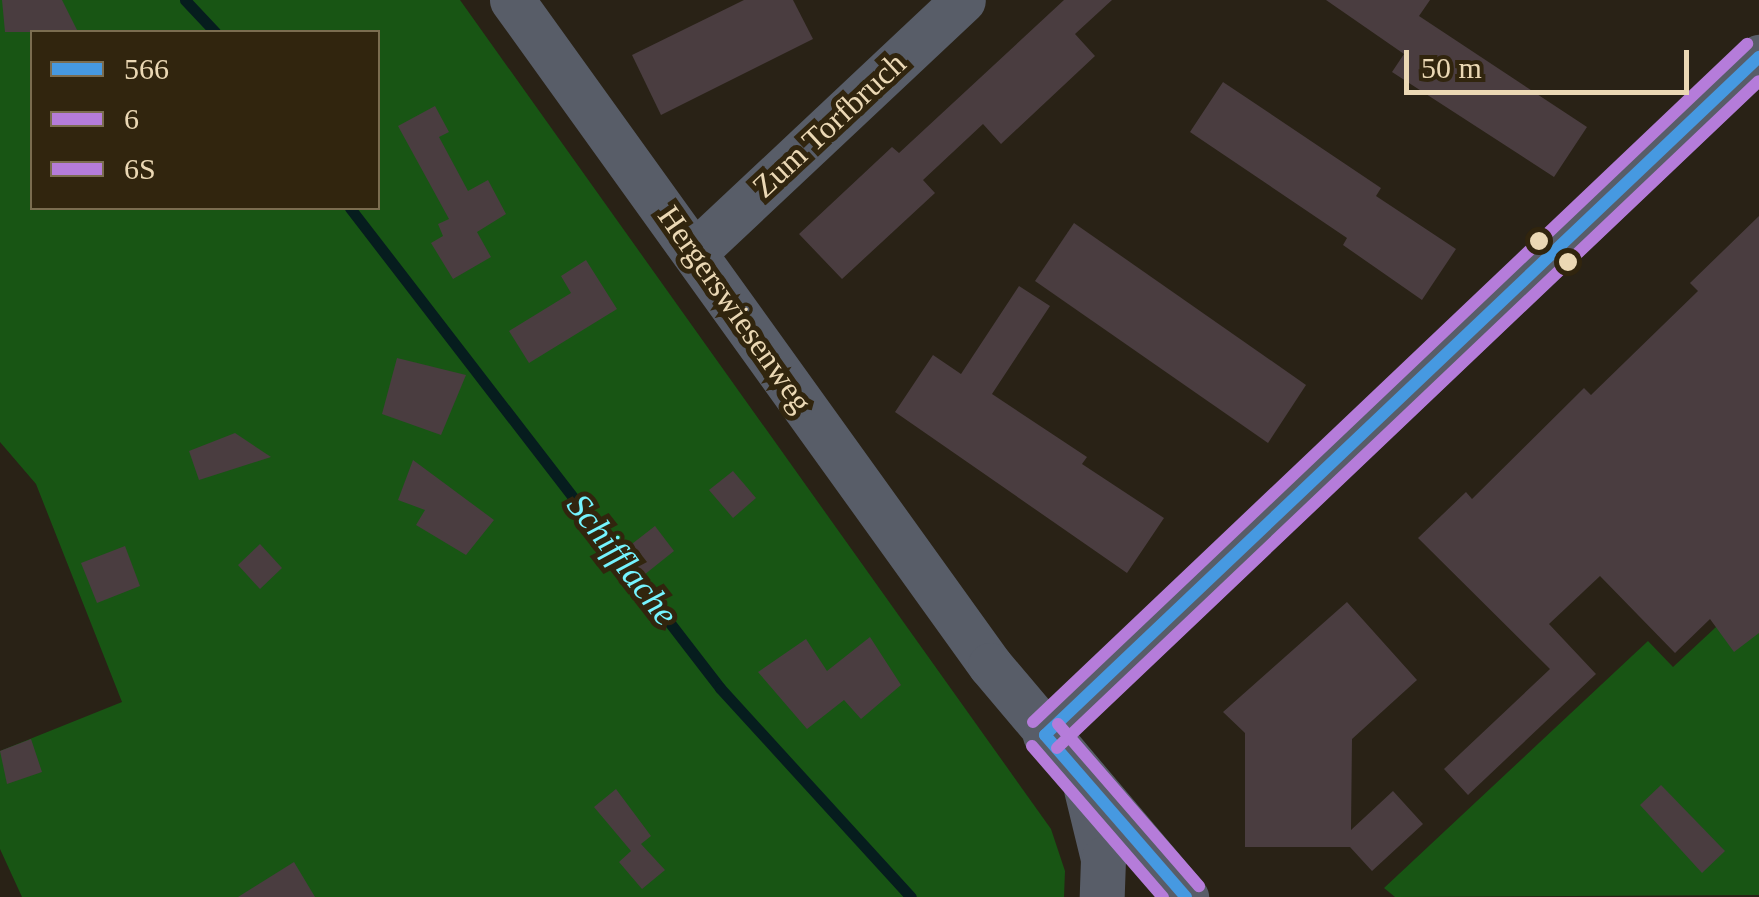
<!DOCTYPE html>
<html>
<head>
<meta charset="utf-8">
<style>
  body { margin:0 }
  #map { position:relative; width:1759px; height:897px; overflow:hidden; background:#292216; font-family:Georgia,serif }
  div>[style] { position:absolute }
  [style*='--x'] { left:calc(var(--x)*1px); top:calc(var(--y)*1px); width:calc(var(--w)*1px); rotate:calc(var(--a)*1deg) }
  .green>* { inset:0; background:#185514 }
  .stream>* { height:11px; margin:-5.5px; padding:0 5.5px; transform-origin:5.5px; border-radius:5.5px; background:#061d1e }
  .building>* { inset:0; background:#4a3d40 }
  .street>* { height:45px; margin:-22.5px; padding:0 22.5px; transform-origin:22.5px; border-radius:22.5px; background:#585d68 }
  .bus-1>* { height:12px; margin:-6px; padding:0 6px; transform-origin:6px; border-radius:6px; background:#4699e1 }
  .bus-2>* { height:12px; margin:-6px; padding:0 6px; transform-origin:6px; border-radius:6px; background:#b57cda }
  .bus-3>* { height:12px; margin:-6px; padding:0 6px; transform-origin:6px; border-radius:6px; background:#b57cda }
  .dots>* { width:28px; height:28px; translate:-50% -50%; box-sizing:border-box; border:5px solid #31250e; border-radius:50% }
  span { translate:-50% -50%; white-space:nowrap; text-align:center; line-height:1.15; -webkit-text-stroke:10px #31250e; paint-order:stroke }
  .street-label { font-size:32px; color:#ebd8b4 }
  .water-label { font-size:35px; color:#75f4ff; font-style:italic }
  .legend { position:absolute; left:30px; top:30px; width:350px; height:180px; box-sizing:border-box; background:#31250e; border:2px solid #7b6d50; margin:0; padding:12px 18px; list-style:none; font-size:30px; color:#ebd8b4 }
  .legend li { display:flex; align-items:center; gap:20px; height:50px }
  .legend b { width:50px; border:2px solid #7b6d50 }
  .scale { position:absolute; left:1404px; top:50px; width:285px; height:45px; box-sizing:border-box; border:5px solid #ebd8b4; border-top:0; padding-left:12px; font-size:30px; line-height:35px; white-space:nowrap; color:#ebd8b4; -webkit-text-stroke:8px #31250e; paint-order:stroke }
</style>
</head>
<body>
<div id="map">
  <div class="green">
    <div style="clip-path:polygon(evenodd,0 0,460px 0,1051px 829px,1065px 871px,1064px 897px,22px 897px,0 849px,0 751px,122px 702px,36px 484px,0 442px,0 0,32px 32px,378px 32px,378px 208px,32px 208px,32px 32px)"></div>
    <div style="clip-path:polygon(1744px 601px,1759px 602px,1759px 895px,1395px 897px,1384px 888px,1648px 641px,1673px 667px)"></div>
  </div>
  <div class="stream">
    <div style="--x:185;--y:0;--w:44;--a:46.8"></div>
    <div style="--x:350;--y:208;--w:606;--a:52.37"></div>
    <div style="--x:720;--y:688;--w:283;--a:47.6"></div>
  </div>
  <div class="building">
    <div style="clip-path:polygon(2px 0,62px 0,78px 32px,5px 32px)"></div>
    <div style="clip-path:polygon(744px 0,793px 0,813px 39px,661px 115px,632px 55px)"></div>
    <div style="clip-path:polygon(1064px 0,1112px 0,1075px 34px,1095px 56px,1001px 144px,983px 124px,923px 180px,935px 193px,842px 279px,799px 234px,892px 147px,899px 153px)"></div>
    <div style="clip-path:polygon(1326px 0,1430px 0,1419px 16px,1587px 127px,1554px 177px,1392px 72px,1404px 54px)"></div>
    <div style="clip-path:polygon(1223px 82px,1381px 188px,1376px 196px,1456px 249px,1422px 300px,1343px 245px,1347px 238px,1190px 132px)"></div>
    <div style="clip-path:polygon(435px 106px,449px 132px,439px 137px,468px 191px,488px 180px,506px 214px,477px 232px,491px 257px,453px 279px,431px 243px,443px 236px,438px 224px,449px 219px,398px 126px)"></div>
    <div style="clip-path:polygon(1759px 216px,1759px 633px,1734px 652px,1710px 619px,1675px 653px,1600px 576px,1549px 624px,1596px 674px,1468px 795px,1444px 769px,1550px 669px,1418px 538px,1466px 492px,1472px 499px,1584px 388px,1591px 395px,1698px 291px,1690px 283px)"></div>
    <div style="clip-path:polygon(1074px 223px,1306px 385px,1268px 443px,1035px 281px)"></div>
    <div style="clip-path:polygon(586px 260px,617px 309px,529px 363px,509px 331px,571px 293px,561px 276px)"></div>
    <div style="clip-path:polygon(1019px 286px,1050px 306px,992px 394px,1087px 457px,1082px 464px,1164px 518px,1127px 573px,895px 412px,933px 355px,961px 374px)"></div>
    <div style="clip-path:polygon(397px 358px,466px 375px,441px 435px,382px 414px)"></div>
    <div style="clip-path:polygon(235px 433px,271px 457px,199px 480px,189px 451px)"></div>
    <div style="clip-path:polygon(413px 460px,494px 520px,466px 555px,416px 525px,425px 510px,398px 500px)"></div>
    <div style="clip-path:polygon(733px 471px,756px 498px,733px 518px,709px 490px)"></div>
    <div style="clip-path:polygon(655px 526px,674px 551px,639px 579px,619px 554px)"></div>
    <div style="clip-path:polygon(260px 544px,282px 568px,260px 589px,238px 565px)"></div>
    <div style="clip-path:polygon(125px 546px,140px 586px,97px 603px,81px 563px)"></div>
    <div style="clip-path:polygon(1347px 602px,1417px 680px,1352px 739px,1351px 830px,1393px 791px,1423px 824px,1372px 871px,1350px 847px,1245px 847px,1245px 733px,1223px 712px)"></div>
    <div style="clip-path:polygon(870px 637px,901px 685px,861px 719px,844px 700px,807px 729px,758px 672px,806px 639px,827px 671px)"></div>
    <div style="clip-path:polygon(31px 739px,42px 772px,7px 784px,0 751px)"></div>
    <div style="clip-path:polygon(1661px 785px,1725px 851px,1702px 873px,1640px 805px)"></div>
    <div style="clip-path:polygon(616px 789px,651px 836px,641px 844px,665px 870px,642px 889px,619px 862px,631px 851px,594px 807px)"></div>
    <div style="clip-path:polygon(294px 862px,315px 897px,238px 897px)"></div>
  </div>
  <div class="street">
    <div style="--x:512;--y:0;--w:819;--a:54.29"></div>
    <div style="--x:990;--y:665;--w:304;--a:49.8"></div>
    <div style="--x:696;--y:251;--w:366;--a:-43.2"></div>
    <div style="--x:1045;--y:735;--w:985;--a:-43.52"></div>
    <div style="--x:1086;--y:789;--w:72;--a:76.3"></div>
    <div style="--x:1103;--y:859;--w:38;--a:92"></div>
  </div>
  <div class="bus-1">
    <div style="--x:1045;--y:735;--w:985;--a:-43.52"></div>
    <div style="--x:1045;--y:735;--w:215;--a:49"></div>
  </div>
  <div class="bus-2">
    <div style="--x:1032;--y:746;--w:200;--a:49.1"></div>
    <div style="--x:1057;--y:748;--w:968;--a:-43.54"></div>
  </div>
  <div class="bus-3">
    <div style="--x:1033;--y:722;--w:985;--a:-43.52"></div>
    <div style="--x:1058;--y:724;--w:215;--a:49"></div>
  </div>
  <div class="dots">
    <div style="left:1539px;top:241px;background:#ebd8b4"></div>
    <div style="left:1568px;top:262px;background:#ebd8b4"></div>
  </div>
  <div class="street-label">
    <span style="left:829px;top:125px;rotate:-43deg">Zum Torfbruch</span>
    <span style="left:735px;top:309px;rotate:55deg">Hergerswiesenweg</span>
  </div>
  <div class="water-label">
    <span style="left:622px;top:560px;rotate:52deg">Schifflache</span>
  </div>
  <ul class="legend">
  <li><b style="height:12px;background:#4699e1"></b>566</li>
  <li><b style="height:12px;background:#b57cda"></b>6</li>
  <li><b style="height:12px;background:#b57cda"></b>6S</li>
  </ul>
  <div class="scale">50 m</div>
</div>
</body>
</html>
